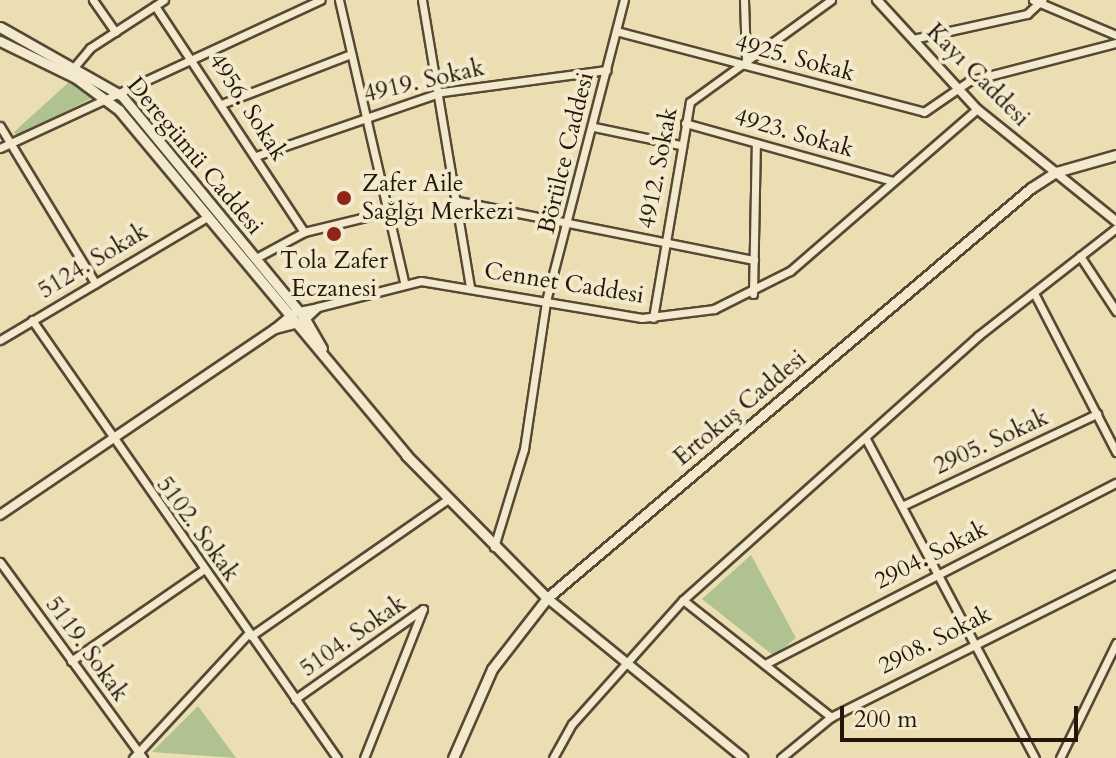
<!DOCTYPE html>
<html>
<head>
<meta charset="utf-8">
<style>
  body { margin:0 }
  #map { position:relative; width:1116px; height:758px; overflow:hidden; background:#ecdeb3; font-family:Cardo,serif }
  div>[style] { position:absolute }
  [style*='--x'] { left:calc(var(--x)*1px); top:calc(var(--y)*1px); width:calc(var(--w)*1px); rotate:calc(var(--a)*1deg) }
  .green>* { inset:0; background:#b1c291 }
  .roads { filter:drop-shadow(2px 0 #564934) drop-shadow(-2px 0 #564934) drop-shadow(0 2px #564934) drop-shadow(0 -2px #564934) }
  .minor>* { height:7px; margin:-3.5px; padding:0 3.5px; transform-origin:3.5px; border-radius:3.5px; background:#f3eace }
  .tertiary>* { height:8px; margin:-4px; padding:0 4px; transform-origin:4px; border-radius:4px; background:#f3eace }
  .secondary>* { height:9px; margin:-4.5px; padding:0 4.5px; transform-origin:4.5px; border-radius:4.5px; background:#f3eace }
  .dots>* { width:22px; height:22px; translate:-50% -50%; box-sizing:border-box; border:4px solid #f3eace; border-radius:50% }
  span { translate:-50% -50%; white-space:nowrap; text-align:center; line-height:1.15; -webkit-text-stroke:8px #f3eace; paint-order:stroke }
  .street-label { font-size:24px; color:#24170a }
  .poi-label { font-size:24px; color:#24170a }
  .left { translate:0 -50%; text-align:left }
  .scale { position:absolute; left:840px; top:706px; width:238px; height:36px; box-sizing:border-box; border:4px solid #24170a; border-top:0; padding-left:10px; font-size:24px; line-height:28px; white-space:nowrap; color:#24170a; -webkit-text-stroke:6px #f3eace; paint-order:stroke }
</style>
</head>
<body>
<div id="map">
  <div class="green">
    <div style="clip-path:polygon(70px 81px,94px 97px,17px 136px,14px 132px)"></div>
    <div style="clip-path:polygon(751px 555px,796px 638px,774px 656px,702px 599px)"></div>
    <div style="clip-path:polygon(198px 706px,236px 758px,152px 752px)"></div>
  </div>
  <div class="roads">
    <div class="minor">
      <div style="--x:93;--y:0;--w:39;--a:55"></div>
      <div style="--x:339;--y:0;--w:289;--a:77"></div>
      <div style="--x:422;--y:0;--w:292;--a:80.5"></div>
      <div style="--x:744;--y:0;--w:59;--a:88.1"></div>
      <div style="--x:1033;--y:0;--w:90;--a:22.9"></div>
      <div style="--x:155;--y:6;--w:271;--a:56.6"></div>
      <div style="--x:616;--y:31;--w:318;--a:14.7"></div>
      <div style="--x:924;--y:112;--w:55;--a:-34.6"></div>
      <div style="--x:969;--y:81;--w:152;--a:-14.5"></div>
      <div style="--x:913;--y:39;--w:117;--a:-12.4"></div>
      <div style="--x:1027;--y:14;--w:21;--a:-43"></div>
      <div style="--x:70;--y:72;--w:31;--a:-50"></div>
      <div style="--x:90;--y:48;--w:88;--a:-33"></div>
      <div style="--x:224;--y:103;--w:136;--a:-21.1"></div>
      <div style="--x:685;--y:123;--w:216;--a:15.6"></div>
      <div style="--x:0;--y:126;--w:184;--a:58.8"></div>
      <div style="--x:594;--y:127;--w:88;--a:11.8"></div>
      <div style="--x:0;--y:148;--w:353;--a:-24.8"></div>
      <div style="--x:256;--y:156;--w:197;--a:-19"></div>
      <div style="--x:442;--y:92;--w:166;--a:-7.6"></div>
      <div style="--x:458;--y:201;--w:302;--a:11.3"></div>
      <div style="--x:1080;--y:256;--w:66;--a:56.8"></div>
      <div style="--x:256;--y:258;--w:55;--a:-28.4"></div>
      <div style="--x:304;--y:232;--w:84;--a:-13.7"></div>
      <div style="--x:1034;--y:293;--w:179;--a:62.7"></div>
      <div style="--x:753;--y:294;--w:151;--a:-88.9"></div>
      <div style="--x:318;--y:307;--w:106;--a:-14.2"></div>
      <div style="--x:421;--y:281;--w:224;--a:9.5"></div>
      <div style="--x:642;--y:318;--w:73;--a:-7.1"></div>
      <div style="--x:714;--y:309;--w:85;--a:-26.6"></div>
      <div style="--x:790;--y:271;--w:247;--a:-40.9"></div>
      <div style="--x:299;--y:311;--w:19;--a:-12"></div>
      <div style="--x:318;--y:307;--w:18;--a:137"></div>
      <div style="--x:653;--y:318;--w:219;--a:-80.3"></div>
      <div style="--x:690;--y:102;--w:174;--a:-35.9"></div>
      <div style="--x:32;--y:320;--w:534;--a:55.15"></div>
      <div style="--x:0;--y:340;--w:241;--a:-30.7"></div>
      <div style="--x:866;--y:439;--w:361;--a:62.1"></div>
      <div style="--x:902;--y:506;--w:216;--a:-25.3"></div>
      <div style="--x:494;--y:547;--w:102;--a:-73"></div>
      <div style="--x:524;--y:449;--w:150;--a:-81.5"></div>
      <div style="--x:546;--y:301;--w:311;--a:-75.5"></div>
      <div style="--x:0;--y:562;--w:243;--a:53.9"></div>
      <div style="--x:683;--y:600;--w:189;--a:38.3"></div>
      <div style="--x:251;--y:636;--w:239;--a:-34.8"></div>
      <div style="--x:71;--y:661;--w:160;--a:-34.6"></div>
      <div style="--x:765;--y:664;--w:395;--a:-27.3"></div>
      <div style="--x:295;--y:699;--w:156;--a:-35.1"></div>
      <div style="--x:423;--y:609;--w:160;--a:111.6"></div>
      <div style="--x:133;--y:758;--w:169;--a:-47.2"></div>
      <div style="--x:553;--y:758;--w:39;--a:-61"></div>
      <div style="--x:572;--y:724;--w:166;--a:-48.2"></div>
      <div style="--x:683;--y:600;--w:396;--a:-41.8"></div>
      <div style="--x:978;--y:336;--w:175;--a:-38"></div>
      <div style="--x:781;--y:758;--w:65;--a:-39.4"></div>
      <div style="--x:831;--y:717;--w:319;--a:-26.6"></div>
      <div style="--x:1060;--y:758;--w:128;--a:-64"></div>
    </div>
    <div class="tertiary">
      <div style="--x:877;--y:0;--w:148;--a:47.5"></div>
      <div style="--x:977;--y:109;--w:179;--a:38.9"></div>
      <div style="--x:294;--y:313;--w:25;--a:140"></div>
      <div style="--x:275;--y:329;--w:25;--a:-14"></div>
      <div style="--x:0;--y:515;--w:332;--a:-34.1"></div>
      <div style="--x:547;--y:598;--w:253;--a:39.2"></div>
    </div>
    <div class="secondary">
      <div style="--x:0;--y:27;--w:140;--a:29.5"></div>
      <div style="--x:122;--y:96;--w:288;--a:50.6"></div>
      <div style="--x:305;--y:319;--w:34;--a:60"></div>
      <div style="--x:0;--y:41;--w:85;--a:26"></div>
      <div style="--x:76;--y:78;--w:54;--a:36.7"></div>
      <div style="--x:119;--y:110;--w:449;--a:50.2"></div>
      <div style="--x:406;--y:455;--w:201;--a:45.4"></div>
      <div style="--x:453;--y:758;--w:97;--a:-66.3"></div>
      <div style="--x:492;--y:669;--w:90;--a:-52.2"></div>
      <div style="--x:547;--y:598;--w:634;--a:-40.27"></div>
      <div style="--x:1031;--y:188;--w:30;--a:-33"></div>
      <div style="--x:1056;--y:172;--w:62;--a:-15.8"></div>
    </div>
  </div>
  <div class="dots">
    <div style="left:344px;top:198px;background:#8f2418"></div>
    <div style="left:334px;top:234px;background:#8f2418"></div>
  </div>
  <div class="street-label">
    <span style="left:795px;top:58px;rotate:15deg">4925. Sokak</span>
    <span style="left:978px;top:75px;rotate:45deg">Kayı Caddesi</span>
    <span style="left:424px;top:81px;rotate:-13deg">4919. Sokak</span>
    <span style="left:248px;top:107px;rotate:57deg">4956. Sokak</span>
    <span style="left:794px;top:133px;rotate:16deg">4923. Sokak</span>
    <span style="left:566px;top:153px;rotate:-76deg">Börülce Caddesi</span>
    <span style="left:195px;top:156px;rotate:50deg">Deregümü Caddesi</span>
    <span style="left:658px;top:168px;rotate:-79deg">4912. Sokak</span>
    <span style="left:93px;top:261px;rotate:-31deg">5124. Sokak</span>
    <span style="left:564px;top:283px;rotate:9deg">Cennet Caddesi</span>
    <span style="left:740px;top:408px;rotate:-40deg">Ertokuş Caddesi</span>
    <span style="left:991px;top:442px;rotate:-25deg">2905. Sokak</span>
    <span style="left:198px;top:529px;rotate:54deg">5102. Sokak</span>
    <span style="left:931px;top:555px;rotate:-27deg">2904. Sokak</span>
    <span style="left:353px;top:636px;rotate:-35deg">5104. Sokak</span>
    <span style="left:935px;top:640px;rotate:-27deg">2908. Sokak</span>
    <span style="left:87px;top:649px;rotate:54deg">5119. Sokak</span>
  </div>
  <div class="poi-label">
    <span class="left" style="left:362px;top:198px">Zafer Aile<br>Sağlğı Merkezi</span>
    <span style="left:334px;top:275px">Tola Zafer<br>Eczanesi</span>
  </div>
  <div class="scale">200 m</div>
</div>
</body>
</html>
